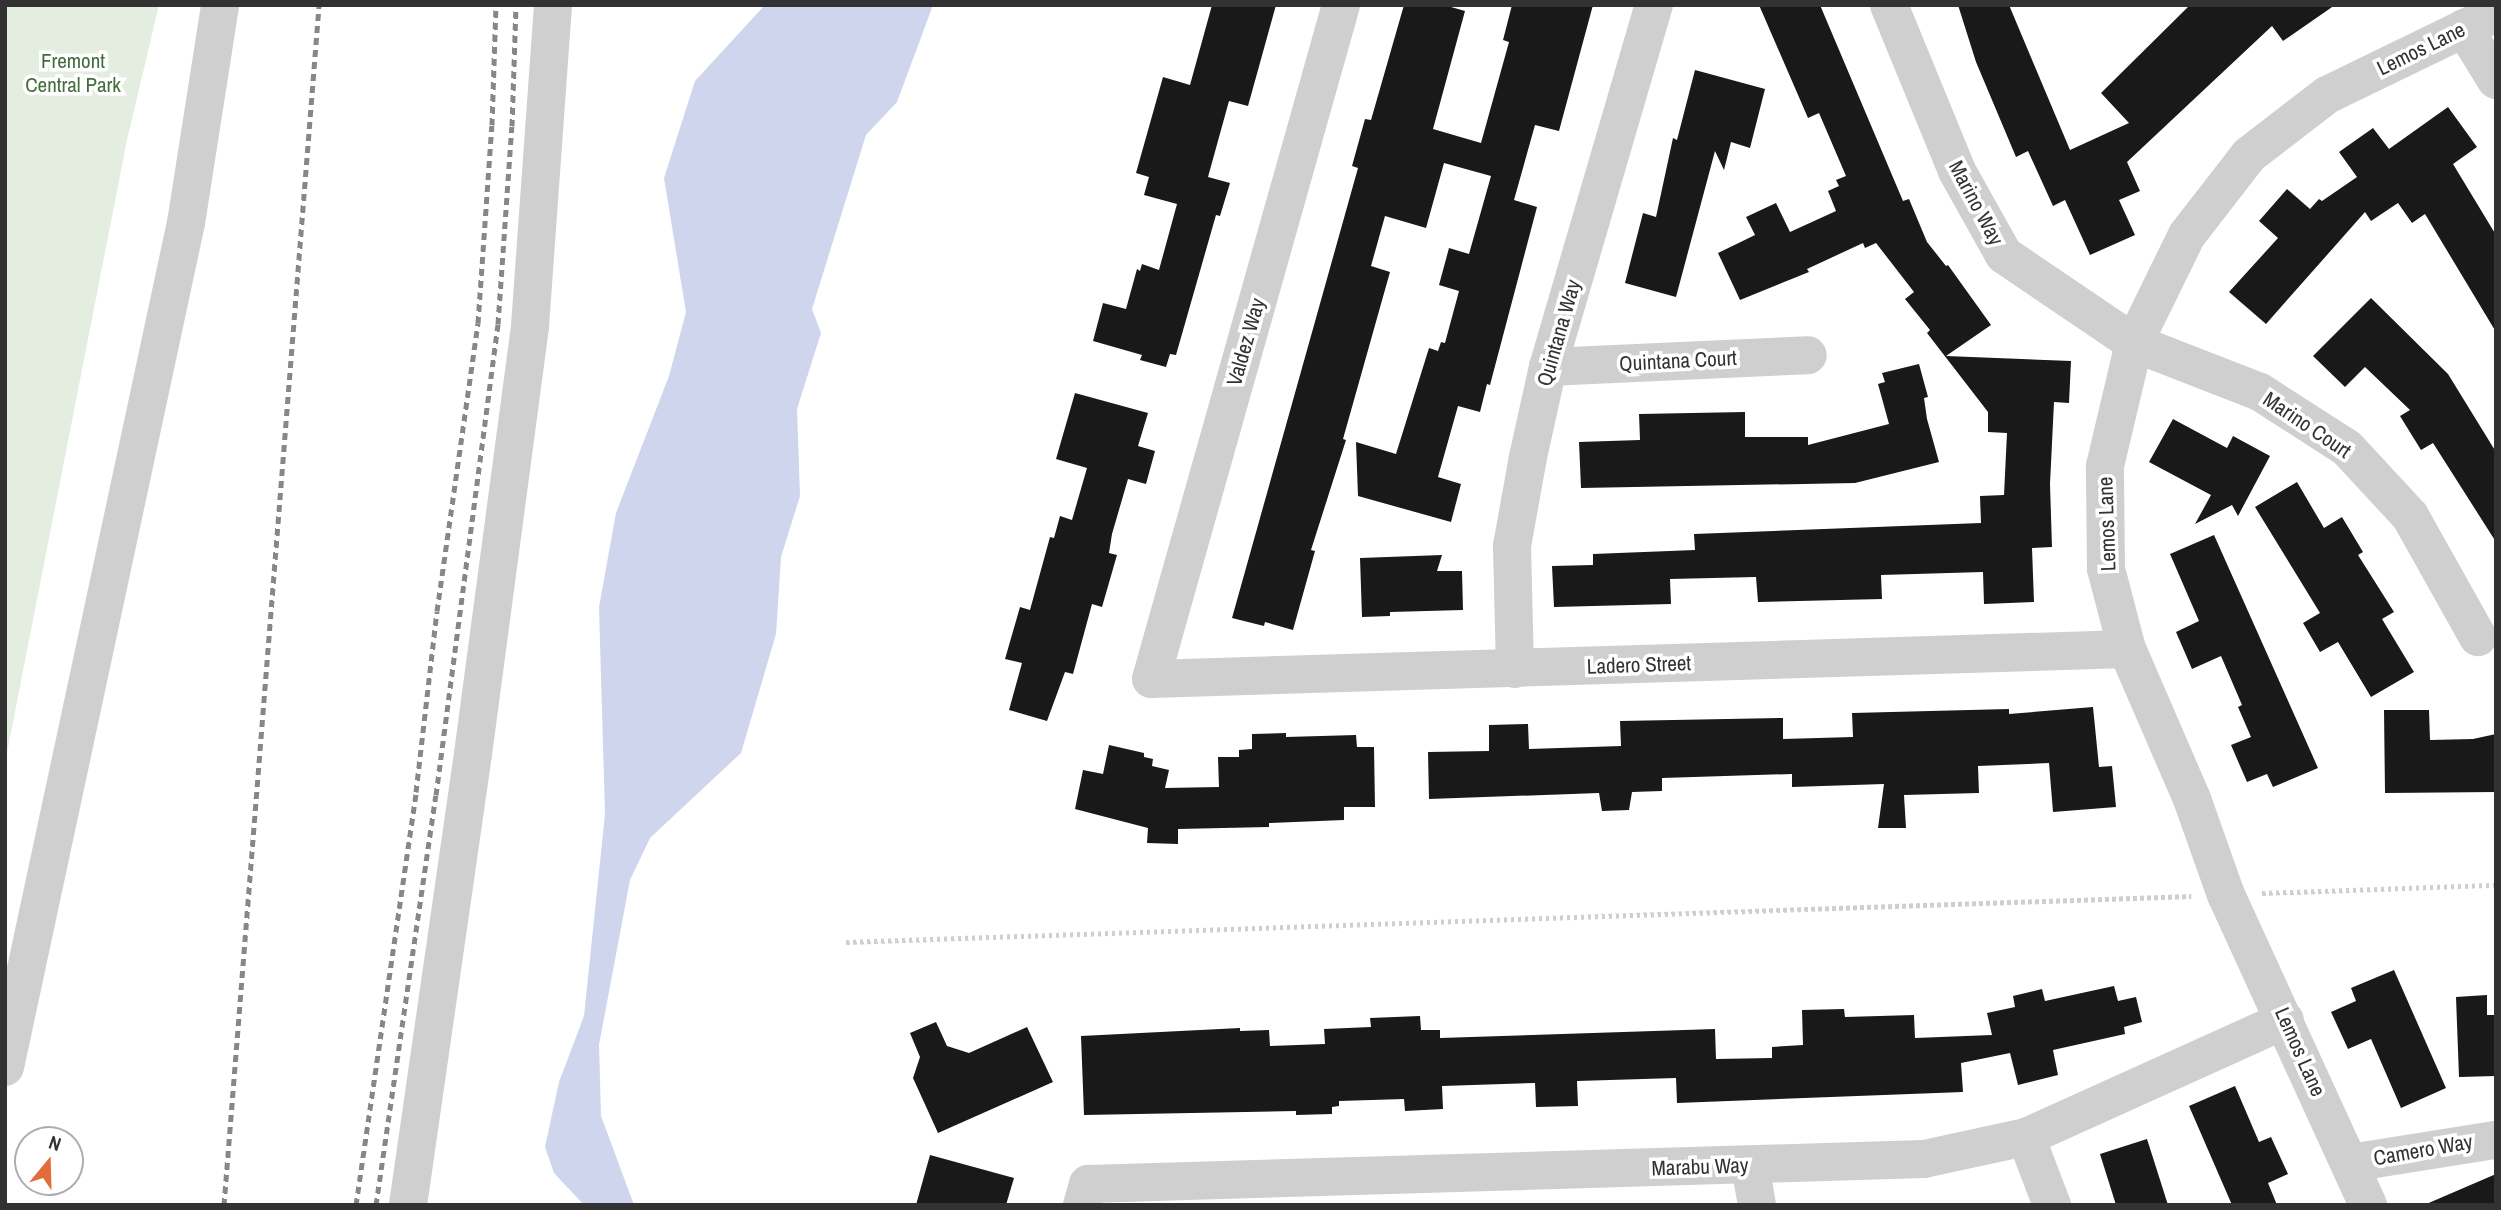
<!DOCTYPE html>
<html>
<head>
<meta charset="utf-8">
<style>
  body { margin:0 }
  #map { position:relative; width:2501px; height:1210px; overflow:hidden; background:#fff; font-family:"Archivo Narrow",sans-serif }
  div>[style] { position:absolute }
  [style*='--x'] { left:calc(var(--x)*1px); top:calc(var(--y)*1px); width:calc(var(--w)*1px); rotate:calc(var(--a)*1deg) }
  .green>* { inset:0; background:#e3eee1 }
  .water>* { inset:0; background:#ced5ed }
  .building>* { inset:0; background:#191919 }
  .path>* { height:4.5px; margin-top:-2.25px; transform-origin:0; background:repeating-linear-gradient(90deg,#cfcfcf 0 3.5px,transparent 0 7px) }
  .minor>* { height:38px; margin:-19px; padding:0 19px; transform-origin:19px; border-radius:19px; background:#cfcfcf }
  .rail>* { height:5px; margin-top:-2.5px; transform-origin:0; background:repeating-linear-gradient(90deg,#878787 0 7px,transparent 0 12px) }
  span { translate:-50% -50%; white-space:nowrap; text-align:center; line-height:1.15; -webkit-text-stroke:7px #fff; paint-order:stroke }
  .street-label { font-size:21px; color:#323232 }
  .park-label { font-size:21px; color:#446d3f }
  .frame { position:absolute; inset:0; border:7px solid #323232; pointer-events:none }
  .north { position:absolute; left:14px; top:1126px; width:70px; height:70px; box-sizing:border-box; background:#fff; border:2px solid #adadad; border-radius:50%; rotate:19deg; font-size:19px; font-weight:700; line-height:28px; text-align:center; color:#323232 }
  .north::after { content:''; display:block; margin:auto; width:24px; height:32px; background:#e26d3b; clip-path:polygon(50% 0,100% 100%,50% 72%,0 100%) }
</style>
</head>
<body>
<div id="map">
  <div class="green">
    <div style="clip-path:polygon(5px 5px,159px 5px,127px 140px,5px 763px)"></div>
  </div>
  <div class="water">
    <div style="clip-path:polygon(765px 5px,933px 5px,897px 102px,866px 135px,812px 309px,821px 333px,797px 409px,800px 496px,781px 557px,776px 634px,741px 753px,650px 838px,630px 880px,599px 1045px,601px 1116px,634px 1205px,584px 1205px,554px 1173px,545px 1147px,559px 1082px,584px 1016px,605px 814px,599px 607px,616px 513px,669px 376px,686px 312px,664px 178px,695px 81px)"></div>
  </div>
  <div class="building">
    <div style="clip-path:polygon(1212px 5px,1276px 5px,1248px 106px,1229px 101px,1208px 177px,1230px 183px,1220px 216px,1216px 215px,1176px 355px,1170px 354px,1166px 367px,1140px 360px,1142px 355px,1093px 341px,1103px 303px,1126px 309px,1137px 269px,1140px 271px,1142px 264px,1159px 270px,1177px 204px,1144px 195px,1149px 177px,1136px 173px,1163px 77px,1190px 85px)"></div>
    <div style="clip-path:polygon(1404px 5px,1444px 5px,1465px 11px,1433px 129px,1481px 143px,1509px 42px,1503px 40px,1512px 5px,1593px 5px,1559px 131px,1535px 125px,1514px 200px,1537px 207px,1490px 385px,1487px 384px,1480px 412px,1458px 406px,1438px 477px,1461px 484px,1451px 522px,1358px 496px,1356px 442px,1396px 454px,1429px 348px,1438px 351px,1441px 342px,1445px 343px,1459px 291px,1439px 285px,1449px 248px,1469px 254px,1491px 176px,1444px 163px,1426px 228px,1385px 216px,1371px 266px,1390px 272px,1343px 439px,1346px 440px,1311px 550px,1315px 551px,1293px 630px,1265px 622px,1264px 626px,1232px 618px,1358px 168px,1352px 166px,1365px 119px,1371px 120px)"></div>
    <div style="clip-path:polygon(1759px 5px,1820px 5px,1903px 201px,1909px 199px,1927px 242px,1946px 266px,1948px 265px,1991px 325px,1946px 356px,2071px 361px,2069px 403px,2054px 402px,2050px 484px,2052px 547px,2032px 548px,2034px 602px,1984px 604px,1983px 572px,1881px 575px,1882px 599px,1758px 602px,1756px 577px,1670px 579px,1671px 604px,1554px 607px,1552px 566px,1593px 565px,1593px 554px,1695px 550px,1694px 534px,1981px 523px,1980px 496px,2004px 495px,2007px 433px,1988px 432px,1988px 412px,1927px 333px,1930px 330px,1905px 299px,1914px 292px,1876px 243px,1865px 248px,1863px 243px,1807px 269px,1809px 272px,1740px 300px,1718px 253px,1755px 235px,1746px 217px,1776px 203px,1790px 232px,1836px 211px,1828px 191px,1839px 186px,1836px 180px,1846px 176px,1819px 113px,1808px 118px)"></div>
    <div style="clip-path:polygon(1958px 5px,2009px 5px,2070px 150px,2129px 123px,2101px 93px,2190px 5px,2335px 5px,2283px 41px,2272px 26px,2127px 162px,2140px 191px,2119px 200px,2135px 235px,2090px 255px,2065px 200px,2053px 206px,2028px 151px,2016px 157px,1976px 62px)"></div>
    <div style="clip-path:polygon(1695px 70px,1765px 89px,1750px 148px,1731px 142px,1724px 170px,1715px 151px,1676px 297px,1625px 283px,1643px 213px,1656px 217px,1673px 138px,1677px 140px)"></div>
    <div style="clip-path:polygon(2448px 107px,2477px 147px,2453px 164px,2496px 235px,2496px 332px,2425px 214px,2412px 223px,2398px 203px,2371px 221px,2365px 212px,2266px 324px,2229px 292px,2278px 238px,2259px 221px,2287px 189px,2310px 209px,2319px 199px,2322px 201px,2357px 177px,2339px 152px,2373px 128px,2389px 149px)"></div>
    <div style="clip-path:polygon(2371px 298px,2448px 374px,2496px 452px,2496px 542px,2433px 443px,2421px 450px,2400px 416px,2410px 410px,2365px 367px,2345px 387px,2313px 356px)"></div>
    <div style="clip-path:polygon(1919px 364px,1928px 397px,1924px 398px,1927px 419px,1939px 462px,1855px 483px,1581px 488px,1579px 442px,1640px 440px,1639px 414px,1745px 412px,1745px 437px,1808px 437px,1808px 445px,1889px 424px,1878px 384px,1885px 382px,1882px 373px)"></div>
    <div style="clip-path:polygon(1075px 393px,1148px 413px,1138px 446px,1155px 451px,1146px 484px,1128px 479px,1112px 534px,1109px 553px,1117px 555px,1102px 607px,1092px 604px,1073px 674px,1065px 672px,1047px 721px,1009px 710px,1022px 663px,1005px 659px,1020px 607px,1030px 610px,1050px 537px,1054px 538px,1060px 516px,1072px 520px,1087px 468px,1056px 459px)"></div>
    <div style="clip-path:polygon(2173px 419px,2227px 448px,2233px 436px,2270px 456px,2238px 516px,2232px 505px,2195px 524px,2211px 495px,2149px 462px)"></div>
    <div style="clip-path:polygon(2297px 482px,2324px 528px,2342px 517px,2363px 552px,2358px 555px,2394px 612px,2382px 619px,2414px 672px,2371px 697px,2338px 642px,2320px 652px,2303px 623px,2320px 613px,2255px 507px)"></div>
    <div style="clip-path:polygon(2214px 535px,2318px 768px,2273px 787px,2267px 774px,2247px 782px,2231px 745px,2251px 737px,2238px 707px,2242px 705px,2221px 656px,2192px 669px,2176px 632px,2199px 621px,2170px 554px)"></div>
    <div style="clip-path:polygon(1442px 555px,1437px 571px,1462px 571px,1463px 610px,1390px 612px,1390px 616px,1362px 617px,1360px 558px)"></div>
    <div style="clip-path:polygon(2093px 707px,2099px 767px,2112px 766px,2116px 807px,2053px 812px,2049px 763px,1978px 766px,1979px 793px,1904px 795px,1906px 828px,1878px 828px,1884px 784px,1792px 787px,1792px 774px,1662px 778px,1662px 791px,1632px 792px,1629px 810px,1602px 811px,1599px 793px,1429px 799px,1428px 752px,1489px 751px,1489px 725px,1528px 724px,1529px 749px,1621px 746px,1620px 721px,1783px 718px,1783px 739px,1853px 737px,1852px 713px,2009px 709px,2009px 714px)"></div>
    <div style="clip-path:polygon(2384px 710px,2429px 710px,2430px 740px,2473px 739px,2496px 734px,2496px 792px,2385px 793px)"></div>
    <div style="clip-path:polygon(1286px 733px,1286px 737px,1356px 735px,1357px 747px,1374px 747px,1375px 807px,1344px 807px,1344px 820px,1269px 823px,1269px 827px,1178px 829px,1178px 844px,1147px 843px,1148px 828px,1075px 809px,1083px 770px,1103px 774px,1109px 745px,1144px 753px,1144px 757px,1153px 759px,1152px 766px,1169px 770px,1165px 788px,1219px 787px,1218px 757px,1239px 757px,1239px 750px,1252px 749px,1252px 734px)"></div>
    <div style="clip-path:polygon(2394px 970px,2446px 1088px,2401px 1108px,2371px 1039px,2348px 1049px,2331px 1012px,2356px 1001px,2351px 988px)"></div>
    <div style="clip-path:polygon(2114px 986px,2118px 1001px,2136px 997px,2142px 1022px,2124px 1027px,2125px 1034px,2053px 1050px,2058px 1075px,2018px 1085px,2010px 1053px,1961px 1063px,1963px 1092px,1677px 1103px,1676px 1078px,1577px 1081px,1578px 1106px,1536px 1107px,1535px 1083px,1442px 1086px,1443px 1109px,1405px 1111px,1404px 1099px,1339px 1101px,1339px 1106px,1332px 1107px,1332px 1114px,1296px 1115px,1296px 1111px,1084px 1115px,1081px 1036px,1240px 1028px,1240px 1031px,1269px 1030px,1270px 1046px,1325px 1044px,1324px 1029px,1371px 1027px,1370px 1018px,1420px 1016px,1421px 1030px,1440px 1030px,1440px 1038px,1715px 1029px,1716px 1059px,1772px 1058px,1772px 1047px,1803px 1045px,1802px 1010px,1844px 1009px,1845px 1017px,1914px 1015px,1915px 1038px,1992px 1035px,1987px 1013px,2015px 1007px,2013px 996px,2042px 989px,2045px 1001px)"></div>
    <div style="clip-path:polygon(2487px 995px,2487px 1015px,2496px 1015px,2496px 1076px,2459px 1077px,2456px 997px)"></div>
    <div style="clip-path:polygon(936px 1022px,947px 1046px,969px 1053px,1027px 1027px,1053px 1082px,938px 1133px,913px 1078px,920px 1057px,910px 1033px)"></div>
    <div style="clip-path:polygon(2235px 1086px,2259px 1142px,2271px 1137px,2288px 1174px,2268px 1183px,2277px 1205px,2232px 1205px,2189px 1106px)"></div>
    <div style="clip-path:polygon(2147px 1139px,2168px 1205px,2116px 1205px,2100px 1154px)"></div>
    <div style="clip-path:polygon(930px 1155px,1014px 1178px,1006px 1205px,916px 1205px)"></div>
    <div style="clip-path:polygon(2496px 1174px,2496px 1205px,2424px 1205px)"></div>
  </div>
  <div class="path">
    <div style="--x:2262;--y:893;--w:234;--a:-2"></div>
    <div style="--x:846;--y:942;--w:1346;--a:-1.96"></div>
  </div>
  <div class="minor">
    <div style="--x:1341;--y:5;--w:700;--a:105.74"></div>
    <div style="--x:1151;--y:679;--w:976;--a:-1.76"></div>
    <div style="--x:1889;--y:5;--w:179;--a:67.7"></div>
    <div style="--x:1957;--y:171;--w:96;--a:60.8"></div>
    <div style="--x:2004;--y:255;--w:157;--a:34.1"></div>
    <div style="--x:2134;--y:343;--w:135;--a:21.3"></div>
    <div style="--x:2260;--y:392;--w:103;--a:32.8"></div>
    <div style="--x:2347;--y:448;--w:93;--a:47.2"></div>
    <div style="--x:2410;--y:516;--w:139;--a:60.7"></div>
    <div style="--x:2464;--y:28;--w:61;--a:58.4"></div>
    <div style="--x:1548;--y:367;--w:260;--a:-2.6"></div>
    <div style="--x:1515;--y:669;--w:123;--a:-91.4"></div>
    <div style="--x:1512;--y:546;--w:90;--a:-79.8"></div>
    <div style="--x:1528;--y:457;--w:92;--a:-77.5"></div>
    <div style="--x:1548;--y:367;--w:377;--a:-73.7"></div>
    <div style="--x:5;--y:1067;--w:863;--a:-77.9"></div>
    <div style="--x:186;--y:223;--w:221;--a:-81.1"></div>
    <div style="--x:2026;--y:1137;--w:73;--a:69.1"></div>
    <div style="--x:2350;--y:1163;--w:148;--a:-9"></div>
    <div style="--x:1750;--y:1165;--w:41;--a:80.1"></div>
    <div style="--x:408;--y:1205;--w:456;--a:-81.8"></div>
    <div style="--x:473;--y:754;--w:432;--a:-82.4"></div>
    <div style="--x:530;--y:326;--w:322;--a:-85.9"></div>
    <div style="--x:1082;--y:1205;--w:22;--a:-74"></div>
    <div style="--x:1088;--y:1184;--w:836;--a:-1.71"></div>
    <div style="--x:1924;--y:1159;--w:104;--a:-12.2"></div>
    <div style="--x:2026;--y:1137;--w:284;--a:-24.3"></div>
    <div style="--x:2368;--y:1205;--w:341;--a:-114.6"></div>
    <div style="--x:2226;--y:895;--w:102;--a:-109.5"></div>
    <div style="--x:2192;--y:799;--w:163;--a:-113.4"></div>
    <div style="--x:2127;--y:649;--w:83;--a:-104.7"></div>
    <div style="--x:2106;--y:569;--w:103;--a:-90.6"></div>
    <div style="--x:2105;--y:466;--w:126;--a:-76.7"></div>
    <div style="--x:2134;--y:343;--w:120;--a:-63.9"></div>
    <div style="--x:2187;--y:235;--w:101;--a:-52.2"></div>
    <div style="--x:2249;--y:155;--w:98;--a:-37.6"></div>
    <div style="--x:2327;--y:95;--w:188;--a:-25.9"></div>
  </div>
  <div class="rail">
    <div style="--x:224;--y:1205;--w:1204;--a:-85.47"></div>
    <div style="--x:356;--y:1205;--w:417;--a:-81.7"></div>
    <div style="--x:416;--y:792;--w:182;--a:-83.4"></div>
    <div style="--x:437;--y:611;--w:291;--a:-81.9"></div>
    <div style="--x:478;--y:323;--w:198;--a:-86"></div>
    <div style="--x:492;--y:125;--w:120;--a:-88.1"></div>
    <div style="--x:376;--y:1205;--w:414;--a:-81.7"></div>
    <div style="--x:436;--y:795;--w:475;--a:-82.5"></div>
    <div style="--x:498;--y:324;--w:198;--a:-86"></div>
    <div style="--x:512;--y:126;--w:121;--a:-88.1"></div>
  </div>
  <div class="street-label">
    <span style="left:2421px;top:49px;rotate:-26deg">Lemos Lane</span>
    <span style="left:1976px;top:203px;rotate:62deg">Marino Way</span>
    <span style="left:1559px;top:333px;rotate:-74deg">Quintana Way</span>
    <span style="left:1246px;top:342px;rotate:-74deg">Valdez Way</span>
    <span style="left:1678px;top:361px;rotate:-3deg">Quintana Court</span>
    <span style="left:2307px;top:425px;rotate:34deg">Marino Court</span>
    <span style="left:2107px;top:524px;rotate:-92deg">Lemos Lane</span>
    <span style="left:1639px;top:665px;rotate:-2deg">Ladero Street</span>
    <span style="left:2300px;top:1052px;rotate:66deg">Lemos Lane</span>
    <span style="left:2423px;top:1150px;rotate:-10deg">Camero Way</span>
    <span style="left:1700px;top:1167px;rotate:-2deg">Marabu Way</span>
  </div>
  <div class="park-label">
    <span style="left:73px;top:73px">Fremont<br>Central Park</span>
  </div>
  <div class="frame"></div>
  <div class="north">N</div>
</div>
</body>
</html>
